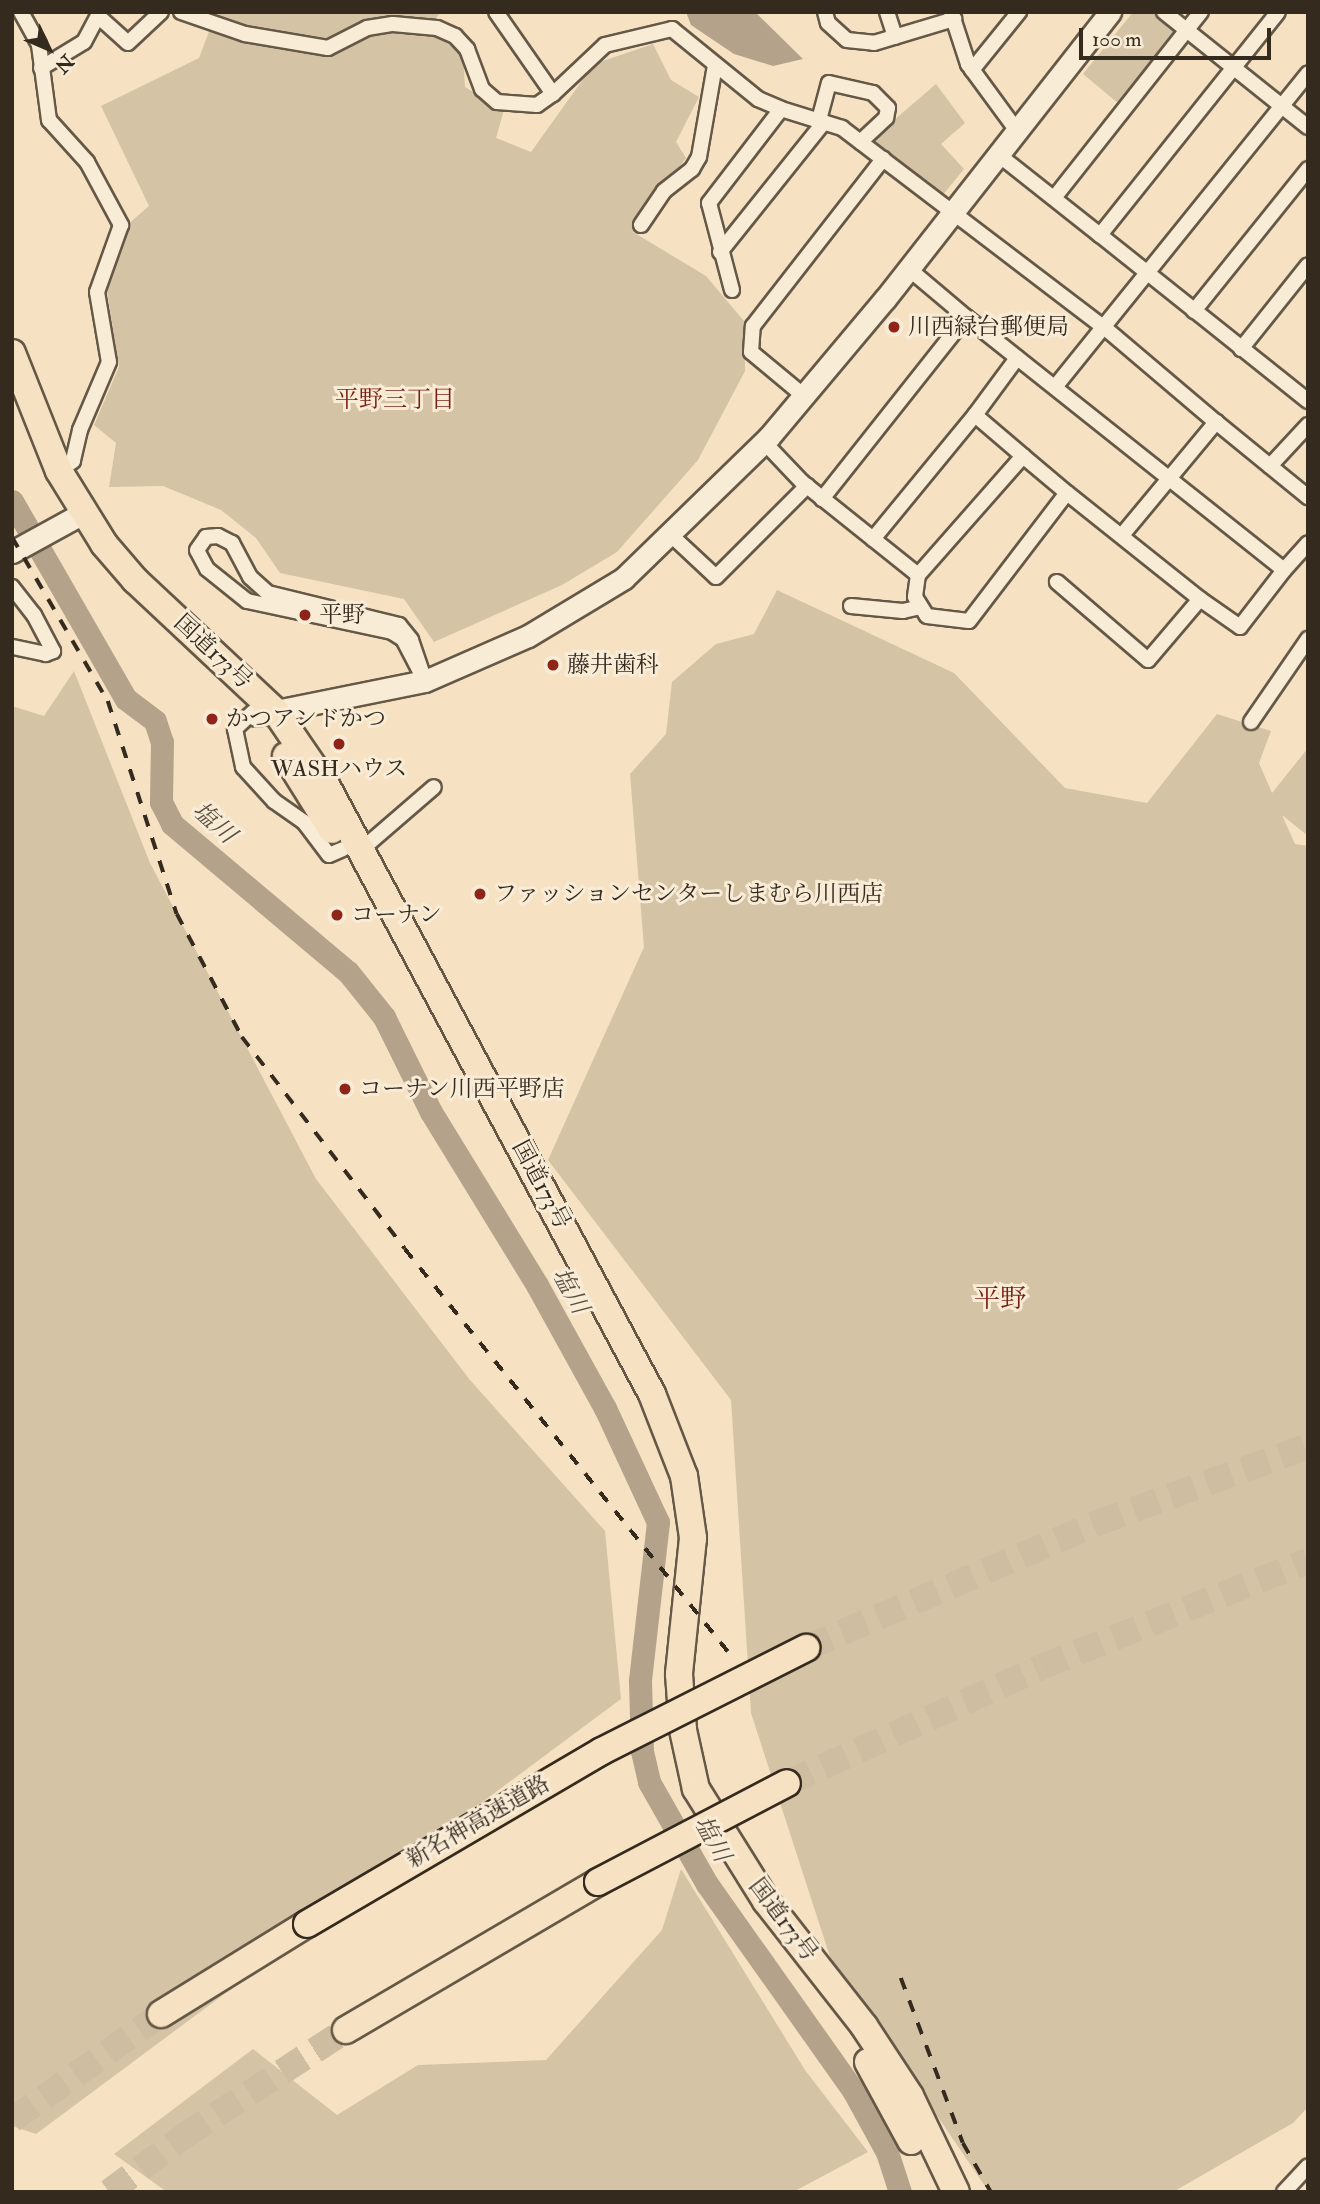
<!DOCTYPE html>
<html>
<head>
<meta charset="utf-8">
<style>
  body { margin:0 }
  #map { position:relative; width:1320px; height:2204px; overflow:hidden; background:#f6e2c2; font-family:"IM FELL Double Pica","Noto Serif JP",serif }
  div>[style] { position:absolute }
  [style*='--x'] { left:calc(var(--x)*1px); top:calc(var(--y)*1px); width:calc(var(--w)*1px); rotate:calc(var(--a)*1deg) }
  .green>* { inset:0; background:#d5c3a6 }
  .water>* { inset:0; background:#b4a38a }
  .river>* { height:23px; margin:-11.5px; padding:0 11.5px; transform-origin:11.5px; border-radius:11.5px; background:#b4a38a }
  .highway-tunnel>* { height:26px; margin-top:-13px; transform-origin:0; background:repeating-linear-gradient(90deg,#cfbda1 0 26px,transparent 0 39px) }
  .roads { filter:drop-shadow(2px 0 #655847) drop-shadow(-2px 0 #655847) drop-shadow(0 2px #655847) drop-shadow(0 -2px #655847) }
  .street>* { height:14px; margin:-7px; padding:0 7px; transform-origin:7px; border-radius:7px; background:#f9ecd7 }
  .secondary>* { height:21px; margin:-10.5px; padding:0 10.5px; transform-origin:10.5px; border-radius:10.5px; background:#f9ecd7 }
  .highway>* { height:26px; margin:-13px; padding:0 13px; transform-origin:13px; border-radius:13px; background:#f6e2c2 }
  .rail>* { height:3.5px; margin-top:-1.75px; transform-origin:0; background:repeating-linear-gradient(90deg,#352a1e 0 12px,transparent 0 24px) }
  .bridges { filter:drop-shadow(2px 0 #352a1e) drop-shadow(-2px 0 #352a1e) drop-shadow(0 2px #352a1e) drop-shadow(0 -2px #352a1e) }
  .highway-bridge>* { height:26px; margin:-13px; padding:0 13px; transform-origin:13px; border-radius:13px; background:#f6e2c2 }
  .dots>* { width:19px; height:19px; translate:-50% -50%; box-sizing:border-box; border:4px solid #f9ecd7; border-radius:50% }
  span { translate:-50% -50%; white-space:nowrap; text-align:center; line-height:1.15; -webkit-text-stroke:6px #f9ecd7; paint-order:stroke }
  .poi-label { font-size:23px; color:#352a1e }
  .left { translate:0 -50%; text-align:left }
  .street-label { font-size:23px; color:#352a1e }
  .neighbourhood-label { font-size:24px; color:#7a1f14 }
  .water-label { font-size:24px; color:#5b4e3e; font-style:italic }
  .quarter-label { font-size:26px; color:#7a1f14 }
  .frame { position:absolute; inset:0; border:14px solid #352a1e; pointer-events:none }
  .north { position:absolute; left:14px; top:14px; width:70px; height:70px; -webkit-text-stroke:5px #f9ecd7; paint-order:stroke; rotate:134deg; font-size:19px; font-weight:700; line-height:28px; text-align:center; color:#352a1e }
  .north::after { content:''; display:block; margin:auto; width:24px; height:32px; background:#352a1e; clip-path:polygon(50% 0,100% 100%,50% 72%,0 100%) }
  .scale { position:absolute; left:1079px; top:28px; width:192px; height:32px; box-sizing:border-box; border:4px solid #352a1e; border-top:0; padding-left:9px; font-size:21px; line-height:24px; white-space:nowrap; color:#352a1e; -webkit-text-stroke:5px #f9ecd7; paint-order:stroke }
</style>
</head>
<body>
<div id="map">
  <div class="green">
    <div style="clip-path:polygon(190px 12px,440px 12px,429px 31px,463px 54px,465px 87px,504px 110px,496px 138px,531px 152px,594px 64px,653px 44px,671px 80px,699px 97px,676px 142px,686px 158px,633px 232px,706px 276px,744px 321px,745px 371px,698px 460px,617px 552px,562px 585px,434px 642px,404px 599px,280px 573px,256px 538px,221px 510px,163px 486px,109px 487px,116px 443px,94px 425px,119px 367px,107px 291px,126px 226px,149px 206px,101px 106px,199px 58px,210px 29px)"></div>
    <div style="clip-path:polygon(1133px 12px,1152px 12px,1178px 33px,1119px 104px,1083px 74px)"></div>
    <div style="clip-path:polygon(936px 84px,965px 123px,941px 144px,964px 169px,942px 196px,872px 139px)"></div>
    <div style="clip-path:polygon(777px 590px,954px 673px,1065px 788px,1147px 803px,1217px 714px,1271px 731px,1259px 763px,1272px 793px,1308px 748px,1308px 836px,1282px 815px,1295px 844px,1308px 846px,1308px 2107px,1293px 2123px,1173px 2192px,989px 2192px,831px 1960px,751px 1713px,731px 1400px,548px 1160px,644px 947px,630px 774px,666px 734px,672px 682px,716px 644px,754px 634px)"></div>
    <div style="clip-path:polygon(74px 671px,150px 863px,316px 1179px,470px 1380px,605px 1531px,621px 1699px,36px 2134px,12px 2126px,12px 706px,44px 716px)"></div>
    <div style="clip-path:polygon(681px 1869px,805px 2070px,868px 2152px,793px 2192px,167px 2192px,114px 2154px,253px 2049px,337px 2115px,418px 2065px,546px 2060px,662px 1930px)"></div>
  </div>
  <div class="water">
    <div style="clip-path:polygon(686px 12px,755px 12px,803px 59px,773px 66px,734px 54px,691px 25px)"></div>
  </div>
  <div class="river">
    <div style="--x:12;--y:501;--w:228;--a:60.1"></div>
    <div style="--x:126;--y:699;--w:36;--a:37"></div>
    <div style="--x:155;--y:721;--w:22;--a:72"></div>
    <div style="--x:162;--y:742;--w:60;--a:91"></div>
    <div style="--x:161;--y:802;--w:25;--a:63"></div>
    <div style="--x:172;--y:824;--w:230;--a:40.1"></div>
    <div style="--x:348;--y:972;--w:58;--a:51.3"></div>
    <div style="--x:384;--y:1017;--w:106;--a:63.7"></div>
    <div style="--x:431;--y:1112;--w:203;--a:58.5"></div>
    <div style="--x:537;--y:1285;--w:141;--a:61.1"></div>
    <div style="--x:605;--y:1408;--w:126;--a:65.1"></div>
    <div style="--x:658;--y:1522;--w:160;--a:96.5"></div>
    <div style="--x:640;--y:1681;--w:70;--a:88.4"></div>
    <div style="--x:642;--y:1751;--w:32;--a:77"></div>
    <div style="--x:649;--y:1782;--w:117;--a:60.4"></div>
    <div style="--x:707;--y:1884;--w:255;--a:54.7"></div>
    <div style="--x:854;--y:2092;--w:68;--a:61.2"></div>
    <div style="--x:887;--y:2152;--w:42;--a:72"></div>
  </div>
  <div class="highway-tunnel">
    <div style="--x:806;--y:1648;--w:317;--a:-23.2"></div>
    <div style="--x:1097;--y:1523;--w:225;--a:-20"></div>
    <div style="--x:787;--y:1783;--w:279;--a:-24.5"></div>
    <div style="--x:1041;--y:1667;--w:287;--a:-21.7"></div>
    <div style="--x:12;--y:2120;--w:183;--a:-35.4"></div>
    <div style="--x:109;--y:2192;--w:94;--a:-36.7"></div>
    <div style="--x:184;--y:2136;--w:194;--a:-33.2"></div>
  </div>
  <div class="roads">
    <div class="street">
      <div style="--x:21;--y:12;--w:38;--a:61"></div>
      <div style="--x:39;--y:45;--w:76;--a:82.4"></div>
      <div style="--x:49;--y:120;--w:57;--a:47.9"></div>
      <div style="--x:87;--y:162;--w:72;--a:61.6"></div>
      <div style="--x:121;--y:225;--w:71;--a:109.7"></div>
      <div style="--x:97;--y:292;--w:71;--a:80.3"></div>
      <div style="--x:109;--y:362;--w:74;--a:113.1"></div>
      <div style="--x:80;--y:430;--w:32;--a:103"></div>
      <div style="--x:73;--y:461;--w:21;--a:145"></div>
      <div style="--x:181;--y:12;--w:68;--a:19"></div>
      <div style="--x:245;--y:34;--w:84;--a:9.6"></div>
      <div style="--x:328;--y:48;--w:44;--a:-27.1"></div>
      <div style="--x:367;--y:28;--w:26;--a:-9"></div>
      <div style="--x:393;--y:24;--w:44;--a:5.2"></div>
      <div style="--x:437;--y:28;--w:20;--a:24"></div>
      <div style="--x:455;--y:36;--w:18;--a:47"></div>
      <div style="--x:467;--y:49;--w:43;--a:69.4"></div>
      <div style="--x:482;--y:89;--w:20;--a:41"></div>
      <div style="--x:497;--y:102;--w:40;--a:4.3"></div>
      <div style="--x:537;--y:105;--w:19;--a:-35"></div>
      <div style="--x:496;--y:12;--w:100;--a:55.2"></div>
      <div style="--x:553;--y:94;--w:71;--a:-43.3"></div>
      <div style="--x:605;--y:45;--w:69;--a:-13.4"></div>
      <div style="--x:672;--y:29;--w:111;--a:39.1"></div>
      <div style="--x:758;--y:99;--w:25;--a:23"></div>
      <div style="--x:825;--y:12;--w:11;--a:75"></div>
      <div style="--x:828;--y:23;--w:25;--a:42"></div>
      <div style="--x:847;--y:40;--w:27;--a:6"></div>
      <div style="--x:874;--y:43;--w:84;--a:-16.7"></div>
      <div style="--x:887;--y:12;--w:26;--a:72"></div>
      <div style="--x:951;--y:12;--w:55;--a:71.9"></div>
      <div style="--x:968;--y:64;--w:83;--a:53.8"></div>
      <div style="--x:1164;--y:12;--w:184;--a:38.6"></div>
      <div style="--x:41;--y:68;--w:50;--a:-31.2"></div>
      <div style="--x:84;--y:42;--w:30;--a:-62"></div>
      <div style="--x:98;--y:16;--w:40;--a:42"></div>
      <div style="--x:128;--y:43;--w:45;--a:-43.2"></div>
      <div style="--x:972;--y:70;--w:75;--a:-51"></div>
      <div style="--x:819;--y:120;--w:38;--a:-75"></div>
      <div style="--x:829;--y:83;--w:45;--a:12.8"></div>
      <div style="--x:873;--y:93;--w:21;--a:45"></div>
      <div style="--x:888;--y:108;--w:10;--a:101"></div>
      <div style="--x:886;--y:118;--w:35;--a:137"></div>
      <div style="--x:999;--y:155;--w:129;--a:38.4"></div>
      <div style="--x:1100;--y:235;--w:285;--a:-51.4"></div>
      <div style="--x:1054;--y:198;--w:237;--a:-51.7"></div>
      <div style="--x:641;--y:225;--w:41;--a:-55.9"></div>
      <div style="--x:664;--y:191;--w:36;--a:-38"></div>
      <div style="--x:692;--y:169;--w:14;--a:-60"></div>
      <div style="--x:699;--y:157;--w:93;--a:-80.1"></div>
      <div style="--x:1100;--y:235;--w:266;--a:38.6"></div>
      <div style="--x:720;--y:252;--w:166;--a:-51.3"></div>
      <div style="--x:732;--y:290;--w:90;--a:-104.8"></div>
      <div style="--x:709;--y:203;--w:118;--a:-52.5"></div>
      <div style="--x:781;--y:109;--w:64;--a:17.3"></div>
      <div style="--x:842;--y:128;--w:330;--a:37.3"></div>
      <div style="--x:1105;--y:328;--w:145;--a:40.3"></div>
      <div style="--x:1194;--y:311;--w:182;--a:-51.2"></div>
      <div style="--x:966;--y:317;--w:406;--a:38.5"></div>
      <div style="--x:1284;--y:570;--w:72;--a:127.7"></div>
      <div style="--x:1240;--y:627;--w:49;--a:-145"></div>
      <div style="--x:1200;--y:599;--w:80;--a:130.4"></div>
      <div style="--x:1148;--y:660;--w:120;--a:-139.4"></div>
      <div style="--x:1241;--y:349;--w:107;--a:-51.4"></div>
      <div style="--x:1055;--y:387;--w:403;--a:-51.1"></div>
      <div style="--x:804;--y:396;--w:69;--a:-140.3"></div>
      <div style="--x:751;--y:352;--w:26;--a:-86"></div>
      <div style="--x:753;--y:326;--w:212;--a:-52.1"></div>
      <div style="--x:975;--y:415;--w:71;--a:-53.6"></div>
      <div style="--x:764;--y:442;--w:55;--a:46.5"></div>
      <div style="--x:802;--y:482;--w:149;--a:38.7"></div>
      <div style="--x:918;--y:575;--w:22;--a:98"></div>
      <div style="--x:915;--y:597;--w:22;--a:58"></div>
      <div style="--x:927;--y:616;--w:42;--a:6.8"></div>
      <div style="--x:969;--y:621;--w:161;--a:-52.6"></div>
      <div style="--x:1067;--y:493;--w:57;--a:-139.9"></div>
      <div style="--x:1023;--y:456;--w:159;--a:131.4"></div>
      <div style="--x:1270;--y:466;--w:56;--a:-47.2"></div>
      <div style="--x:1067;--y:493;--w:170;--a:38.6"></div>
      <div style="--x:822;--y:499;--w:232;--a:-51.6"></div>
      <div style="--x:966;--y:317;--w:75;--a:-139.9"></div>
      <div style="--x:1123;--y:534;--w:146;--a:-50.3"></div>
      <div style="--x:1216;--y:422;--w:119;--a:39.2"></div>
      <div style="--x:218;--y:536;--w:16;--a:27"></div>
      <div style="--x:232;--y:543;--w:38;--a:62"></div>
      <div style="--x:250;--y:577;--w:24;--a:42"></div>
      <div style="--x:268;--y:593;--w:135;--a:13.7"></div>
      <div style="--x:399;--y:625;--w:19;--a:51"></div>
      <div style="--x:411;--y:640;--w:43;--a:71.1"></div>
      <div style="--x:425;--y:681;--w:47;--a:-117.6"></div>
      <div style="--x:403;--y:639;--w:13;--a:-148"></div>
      <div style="--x:392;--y:632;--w:148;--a:-167.9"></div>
      <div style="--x:247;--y:601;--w:51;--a:-141.3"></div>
      <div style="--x:207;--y:569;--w:21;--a:-118"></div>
      <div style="--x:197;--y:550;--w:16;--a:-55"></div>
      <div style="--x:206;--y:537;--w:12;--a:-5"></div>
      <div style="--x:672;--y:536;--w:60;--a:43"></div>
      <div style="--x:716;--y:577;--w:129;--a:-45"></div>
      <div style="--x:873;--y:539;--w:161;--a:-50.6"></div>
      <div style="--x:975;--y:415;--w:63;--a:40.5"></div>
      <div style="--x:1284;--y:570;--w:36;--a:-48"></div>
      <div style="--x:12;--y:587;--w:36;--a:52"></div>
      <div style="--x:34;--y:615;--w:41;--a:62.2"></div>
      <div style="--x:53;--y:651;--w:8;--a:157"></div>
      <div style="--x:46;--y:654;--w:35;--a:-168"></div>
      <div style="--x:851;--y:606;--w:52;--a:5.5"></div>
      <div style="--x:903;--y:611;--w:18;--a:-13"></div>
      <div style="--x:253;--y:712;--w:25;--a:137"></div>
      <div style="--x:235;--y:729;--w:39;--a:78"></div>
      <div style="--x:243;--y:767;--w:46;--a:47.6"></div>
      <div style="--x:274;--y:801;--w:37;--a:35"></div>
      <div style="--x:304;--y:822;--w:41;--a:52.9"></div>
      <div style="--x:329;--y:855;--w:15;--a:-23"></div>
      <div style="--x:1251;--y:722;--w:101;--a:-55.5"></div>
      <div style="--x:361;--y:850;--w:96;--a:-40.8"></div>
      <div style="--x:1284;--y:2192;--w:35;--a:-47"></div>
    </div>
    <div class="secondary">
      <div style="--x:12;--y:552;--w:81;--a:-28.8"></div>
      <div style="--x:256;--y:715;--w:172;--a:-11.4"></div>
      <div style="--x:425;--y:681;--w:112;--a:-23.6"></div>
      <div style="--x:528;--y:636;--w:112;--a:-31.1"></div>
      <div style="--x:624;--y:578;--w:202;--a:-44.2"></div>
      <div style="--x:769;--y:437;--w:180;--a:-50"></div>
      <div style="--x:885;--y:299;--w:365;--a:-51.9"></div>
    </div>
    <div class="highway">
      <div style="--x:12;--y:353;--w:127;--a:68.3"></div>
      <div style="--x:59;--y:471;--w:86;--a:58.3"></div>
      <div style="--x:104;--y:544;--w:48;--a:49.3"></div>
      <div style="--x:135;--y:580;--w:193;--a:43.1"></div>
      <div style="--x:276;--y:712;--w:88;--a:55.6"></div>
      <div style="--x:326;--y:785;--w:691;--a:61.84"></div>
      <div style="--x:652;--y:1394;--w:88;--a:68.7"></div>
      <div style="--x:684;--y:1476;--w:63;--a:81.7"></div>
      <div style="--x:693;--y:1538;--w:137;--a:95.9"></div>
      <div style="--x:679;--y:1674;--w:56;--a:85.9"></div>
      <div style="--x:683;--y:1730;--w:60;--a:77.6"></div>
      <div style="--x:696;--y:1789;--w:132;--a:58"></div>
      <div style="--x:766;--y:1901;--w:159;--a:51.9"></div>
      <div style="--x:864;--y:2026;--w:84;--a:56.7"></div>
      <div style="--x:910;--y:2096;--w:106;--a:64.4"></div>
      <div style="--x:286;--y:756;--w:87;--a:58.1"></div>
      <div style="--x:161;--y:2014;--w:172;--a:-31.7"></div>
      <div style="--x:346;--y:2030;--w:292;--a:-30.4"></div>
      <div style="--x:868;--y:2062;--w:90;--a:61.4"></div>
    </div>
  </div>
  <div class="rail">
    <div style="--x:12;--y:537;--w:190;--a:59.7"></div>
    <div style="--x:108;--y:701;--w:224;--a:72.1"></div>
    <div style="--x:177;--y:914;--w:139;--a:62.1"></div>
    <div style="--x:242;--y:1037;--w:267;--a:52.4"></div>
    <div style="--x:405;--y:1249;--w:526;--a:51.26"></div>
    <div style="--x:901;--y:1978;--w:176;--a:69.4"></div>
    <div style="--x:963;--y:2143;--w:56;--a:60.3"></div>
  </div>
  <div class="bridges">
    <div class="highway-bridge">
      <div style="--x:598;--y:1882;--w:213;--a:-27.6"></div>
      <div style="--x:307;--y:1924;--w:342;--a:-30.4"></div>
      <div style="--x:602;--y:1751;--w:229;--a:-26.8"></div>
    </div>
  </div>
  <div class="dots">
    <div style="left:894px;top:327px;background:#8f2418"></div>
    <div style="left:305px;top:615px;background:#8f2418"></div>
    <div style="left:553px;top:665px;background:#8f2418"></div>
    <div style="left:212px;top:719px;background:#8f2418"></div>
    <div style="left:339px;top:744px;background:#8f2418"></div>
    <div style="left:480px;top:894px;background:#8f2418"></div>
    <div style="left:337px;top:915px;background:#8f2418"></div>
    <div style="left:345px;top:1089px;background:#8f2418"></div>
  </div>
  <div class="poi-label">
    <span class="left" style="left:908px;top:327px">川西緑台郵便局</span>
    <span class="left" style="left:319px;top:615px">平野</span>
    <span class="left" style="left:567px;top:665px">藤井歯科</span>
    <span class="left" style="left:226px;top:719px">かつアンドかつ</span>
    <span style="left:339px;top:769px">WASHハウス</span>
    <span class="left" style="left:494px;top:894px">ファッションセンターしまむら川西店</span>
    <span class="left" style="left:351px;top:915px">コーナン</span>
    <span class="left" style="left:359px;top:1089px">コーナン川西平野店</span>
  </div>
  <div class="street-label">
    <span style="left:213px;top:652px;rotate:43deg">国道173号</span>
    <span style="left:541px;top:1185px;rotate:62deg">国道173号</span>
    <span style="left:478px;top:1822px;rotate:-30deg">新名神高速道路</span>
    <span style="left:783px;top:1920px;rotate:53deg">国道173号</span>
  </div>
  <div class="neighbourhood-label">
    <span style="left:395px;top:400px">平野三丁目</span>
  </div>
  <div class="water-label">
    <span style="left:214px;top:823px;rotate:42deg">塩川</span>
    <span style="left:570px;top:1291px;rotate:61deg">塩川</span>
    <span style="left:712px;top:1839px;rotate:61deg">塩川</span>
  </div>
  <div class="quarter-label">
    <span style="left:1000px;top:1300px">平野</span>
  </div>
  <div class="frame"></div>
  <div class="north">N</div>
  <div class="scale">100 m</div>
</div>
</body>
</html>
